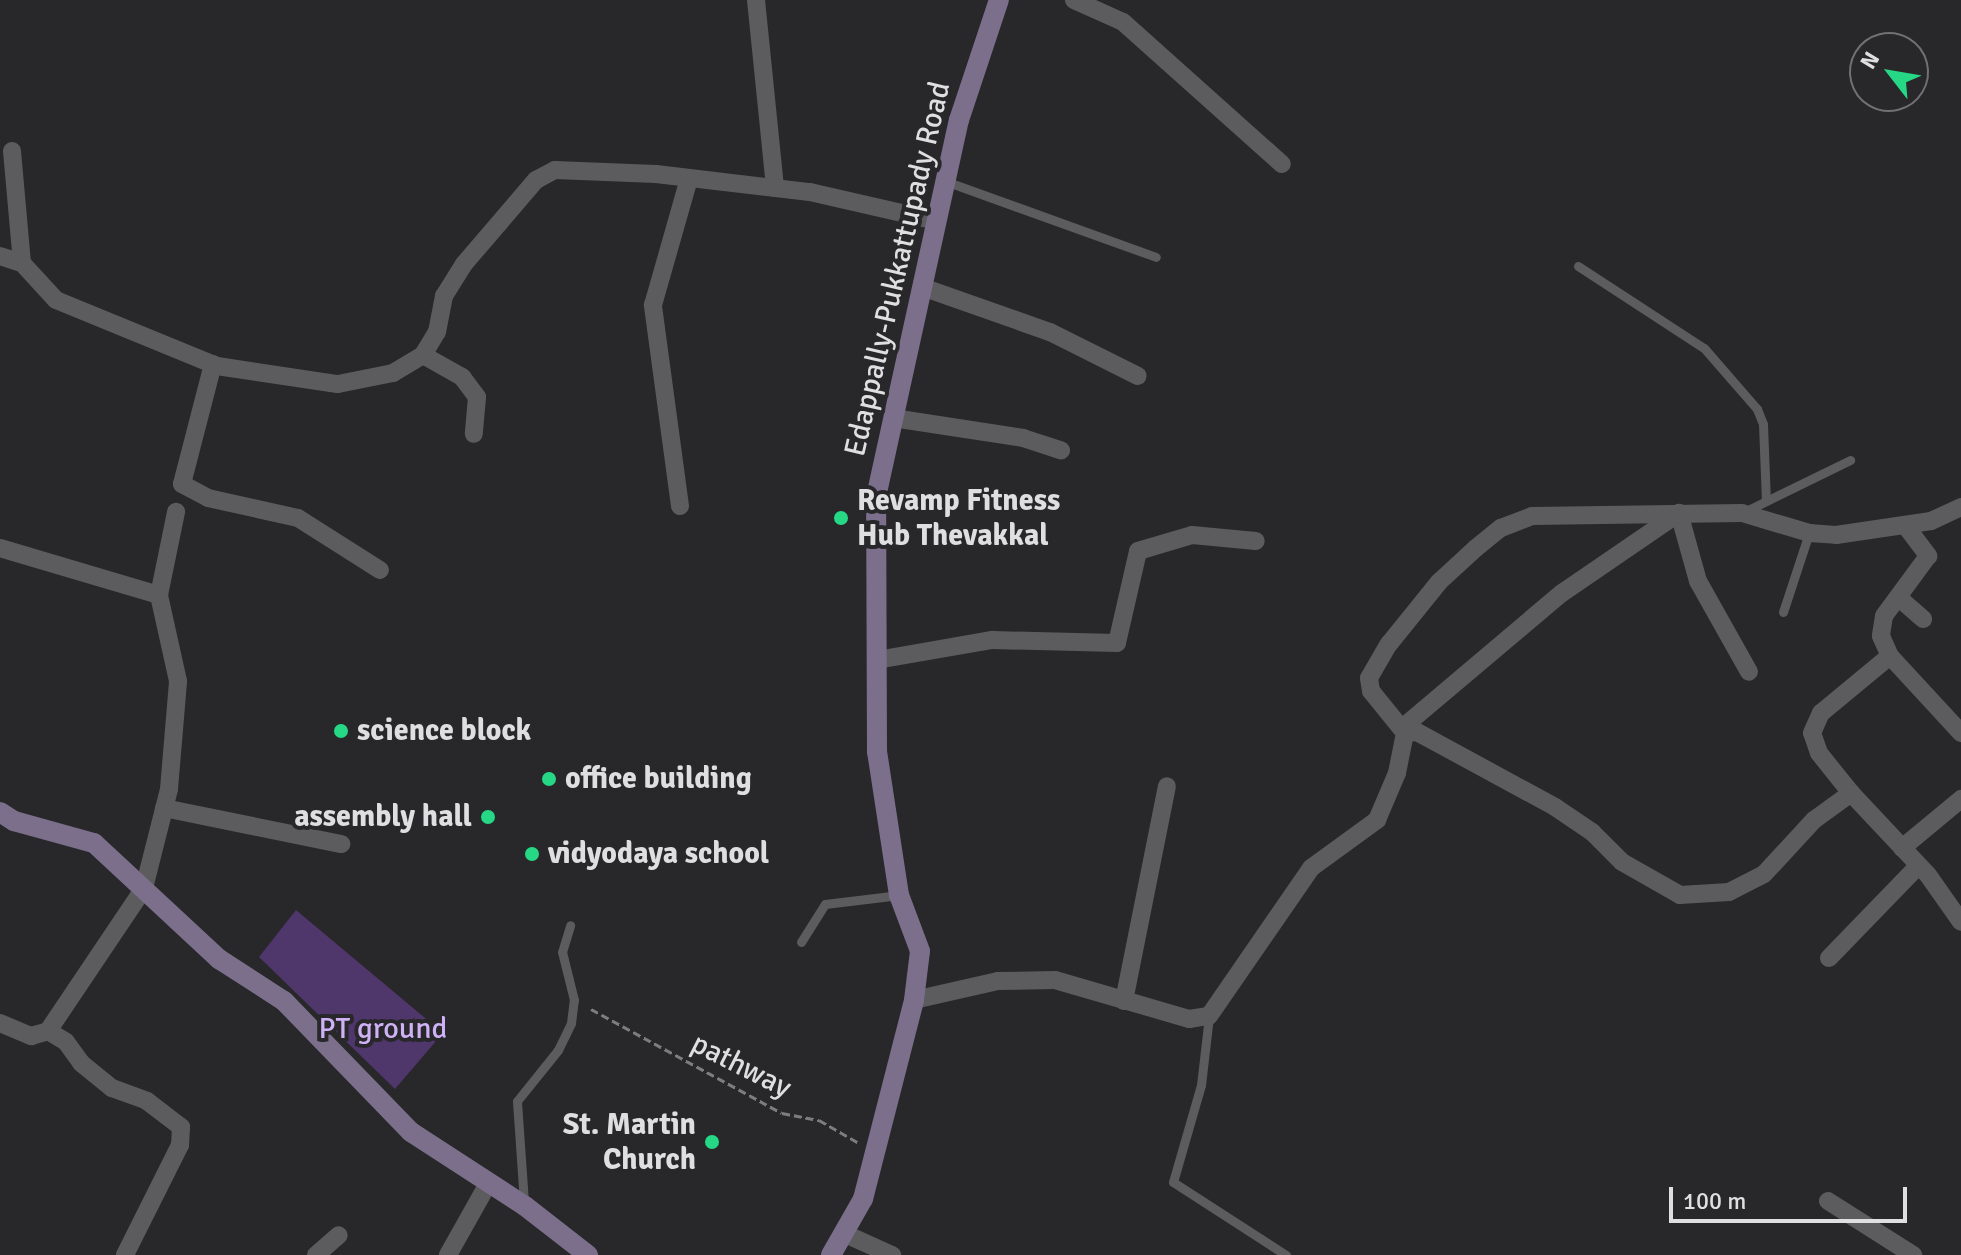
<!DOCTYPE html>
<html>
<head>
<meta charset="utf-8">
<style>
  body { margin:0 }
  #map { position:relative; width:1961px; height:1255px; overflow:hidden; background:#28272a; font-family:Signika,sans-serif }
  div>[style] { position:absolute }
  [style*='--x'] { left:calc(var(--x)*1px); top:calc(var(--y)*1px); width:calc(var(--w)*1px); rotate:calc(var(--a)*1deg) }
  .green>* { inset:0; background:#4f366b }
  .path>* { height:3px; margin-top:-1.5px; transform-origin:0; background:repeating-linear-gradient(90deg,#7d7c7f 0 8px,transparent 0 12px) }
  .lane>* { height:9px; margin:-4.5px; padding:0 4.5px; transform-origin:4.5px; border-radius:4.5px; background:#5c5b5e }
  .street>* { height:18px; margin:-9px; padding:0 9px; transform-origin:9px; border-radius:9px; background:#5c5b5e }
  .secondary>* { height:20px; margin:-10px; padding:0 10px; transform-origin:10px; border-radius:10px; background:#7b6f8b }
  .dots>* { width:22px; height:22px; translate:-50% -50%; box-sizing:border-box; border:4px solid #28272a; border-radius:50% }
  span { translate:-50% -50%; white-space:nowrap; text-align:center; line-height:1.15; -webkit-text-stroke:8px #28272a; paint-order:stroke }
  .street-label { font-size:30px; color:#dfdee0 }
  .poi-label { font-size:30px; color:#dfdee0; font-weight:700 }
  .left { translate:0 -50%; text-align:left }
  .right { translate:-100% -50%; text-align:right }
  .park-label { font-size:30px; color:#cfb1f6 }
  .north { position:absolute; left:1849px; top:32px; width:80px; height:80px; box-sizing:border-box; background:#28272a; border:2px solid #717073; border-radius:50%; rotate:301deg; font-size:22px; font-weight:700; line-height:32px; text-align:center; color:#dfdee0 }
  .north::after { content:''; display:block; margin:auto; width:28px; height:36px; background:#26d886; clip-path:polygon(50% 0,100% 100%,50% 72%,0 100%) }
  .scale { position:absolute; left:1669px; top:1187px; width:238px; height:36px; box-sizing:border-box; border:4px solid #dfdee0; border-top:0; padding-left:10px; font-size:24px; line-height:28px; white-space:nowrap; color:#dfdee0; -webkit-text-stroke:6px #28272a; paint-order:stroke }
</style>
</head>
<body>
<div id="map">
  <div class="green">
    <div style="clip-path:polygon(296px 910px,443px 1033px,395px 1089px,259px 957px)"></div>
  </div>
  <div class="path">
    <div style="--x:591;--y:1009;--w:217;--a:28.6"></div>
    <div style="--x:782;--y:1113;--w:38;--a:11"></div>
    <div style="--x:819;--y:1120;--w:46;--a:29.9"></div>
  </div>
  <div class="lane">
    <div style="--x:945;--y:181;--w:224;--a:19.8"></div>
    <div style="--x:1578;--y:266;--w:150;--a:33.1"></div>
    <div style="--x:1704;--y:348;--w:81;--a:49"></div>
    <div style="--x:1757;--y:409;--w:16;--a:68"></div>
    <div style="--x:1763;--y:424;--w:77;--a:87.8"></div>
    <div style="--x:1746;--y:511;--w:116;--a:-26.1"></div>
    <div style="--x:1783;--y:612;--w:83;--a:-71.8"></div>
    <div style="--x:801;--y:942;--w:45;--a:-57.7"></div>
    <div style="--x:825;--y:904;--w:75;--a:-6.9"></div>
    <div style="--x:1209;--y:1016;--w:69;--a:96.6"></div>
    <div style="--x:1201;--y:1085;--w:101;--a:106.1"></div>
    <div style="--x:1173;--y:1182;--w:135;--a:32.9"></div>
    <div style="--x:524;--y:1202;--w:101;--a:-94"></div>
    <div style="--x:517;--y:1101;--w:65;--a:-51.2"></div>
    <div style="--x:558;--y:1050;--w:30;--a:-64"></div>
    <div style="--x:571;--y:1023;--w:23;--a:-83"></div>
    <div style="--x:574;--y:1000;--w:49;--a:-104"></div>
    <div style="--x:562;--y:952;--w:28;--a:-73"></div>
  </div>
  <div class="street">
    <div style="--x:756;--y:0;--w:189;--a:84.2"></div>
    <div style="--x:1074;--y:0;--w:54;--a:24.2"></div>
    <div style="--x:1123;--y:22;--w:213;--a:41.8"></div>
    <div style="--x:12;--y:151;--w:112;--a:84.9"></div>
    <div style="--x:0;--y:256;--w:23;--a:18"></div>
    <div style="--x:22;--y:263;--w:50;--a:47.4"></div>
    <div style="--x:56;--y:300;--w:174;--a:22.3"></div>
    <div style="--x:217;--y:366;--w:122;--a:8.5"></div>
    <div style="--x:338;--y:384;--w:56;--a:-11.3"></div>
    <div style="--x:393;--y:373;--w:35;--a:-31"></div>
    <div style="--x:423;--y:355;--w:27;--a:-59"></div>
    <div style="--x:437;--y:332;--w:37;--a:-79"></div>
    <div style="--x:444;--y:296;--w:38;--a:-58"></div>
    <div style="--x:464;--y:264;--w:111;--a:-49.4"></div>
    <div style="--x:536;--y:180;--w:21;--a:-28"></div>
    <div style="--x:555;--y:170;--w:101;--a:2.3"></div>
    <div style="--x:656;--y:174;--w:155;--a:6.7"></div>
    <div style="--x:810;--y:192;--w:130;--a:12.9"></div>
    <div style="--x:922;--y:287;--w:136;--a:19.4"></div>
    <div style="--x:1050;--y:332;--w:98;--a:26.6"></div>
    <div style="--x:423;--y:355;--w:45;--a:29.4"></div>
    <div style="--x:462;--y:377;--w:25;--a:53"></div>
    <div style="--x:477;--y:397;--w:37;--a:95"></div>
    <div style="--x:213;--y:364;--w:124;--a:104.5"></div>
    <div style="--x:182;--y:484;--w:30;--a:28"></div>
    <div style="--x:208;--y:498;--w:92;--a:12.5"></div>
    <div style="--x:298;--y:518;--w:97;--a:32.4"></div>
    <div style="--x:893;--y:418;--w:132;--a:8.7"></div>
    <div style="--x:1023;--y:438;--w:40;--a:18"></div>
    <div style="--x:680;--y:506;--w:203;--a:-97.7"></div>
    <div style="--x:653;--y:305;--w:131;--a:-74.1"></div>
    <div style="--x:1905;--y:525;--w:39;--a:53"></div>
    <div style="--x:1928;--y:556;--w:74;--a:126.3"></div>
    <div style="--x:1884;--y:616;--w:20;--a:99"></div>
    <div style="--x:1881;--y:636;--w:22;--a:66"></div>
    <div style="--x:1890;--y:656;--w:105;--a:47.3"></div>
    <div style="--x:0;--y:548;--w:166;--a:16.5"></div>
    <div style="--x:1899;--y:598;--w:32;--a:41"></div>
    <div style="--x:877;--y:660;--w:117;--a:-9.9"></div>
    <div style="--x:992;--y:640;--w:125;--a:1.4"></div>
    <div style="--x:1117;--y:643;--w:94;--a:-77.1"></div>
    <div style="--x:1138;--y:551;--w:56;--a:-16.5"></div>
    <div style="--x:1192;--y:535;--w:64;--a:5.4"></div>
    <div style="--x:1402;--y:728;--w:209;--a:-40.2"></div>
    <div style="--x:1562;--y:593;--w:142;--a:-34.4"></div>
    <div style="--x:1679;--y:513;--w:71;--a:74.4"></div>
    <div style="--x:1698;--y:581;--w:104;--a:60.7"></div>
    <div style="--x:1405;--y:733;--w:54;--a:-129"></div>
    <div style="--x:1371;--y:691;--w:13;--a:-99"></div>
    <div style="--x:1369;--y:678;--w:39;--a:-60"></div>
    <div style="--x:1389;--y:644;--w:80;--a:-51.1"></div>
    <div style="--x:1439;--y:582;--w:50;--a:-42.6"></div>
    <div style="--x:1476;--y:548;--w:32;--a:-39"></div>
    <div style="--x:1501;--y:528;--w:33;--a:-21"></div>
    <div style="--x:1532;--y:516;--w:210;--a:-0.8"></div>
    <div style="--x:1742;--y:513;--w:70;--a:16.6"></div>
    <div style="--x:1809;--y:533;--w:27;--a:4"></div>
    <div style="--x:1836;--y:535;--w:96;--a:-8.4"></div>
    <div style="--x:1931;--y:521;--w:33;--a:-25"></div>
    <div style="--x:1851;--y:793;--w:51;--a:-128.7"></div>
    <div style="--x:1819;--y:753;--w:21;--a:-109"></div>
    <div style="--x:1812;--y:733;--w:22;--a:-66"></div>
    <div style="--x:1821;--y:713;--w:89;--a:-39.6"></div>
    <div style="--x:164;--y:808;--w:181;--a:11.5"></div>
    <div style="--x:1902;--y:848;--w:77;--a:-39.7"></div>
    <div style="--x:1829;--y:958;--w:128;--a:-45.9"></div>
    <div style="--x:914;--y:1000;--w:86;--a:-12.7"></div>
    <div style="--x:998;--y:981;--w:57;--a:-1"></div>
    <div style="--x:1055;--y:980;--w:140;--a:16.2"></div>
    <div style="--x:1189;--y:1019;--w:20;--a:-9"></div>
    <div style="--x:1209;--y:1016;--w:180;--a:-55.4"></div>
    <div style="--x:1311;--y:868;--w:82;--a:-36"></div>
    <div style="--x:1377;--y:820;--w:51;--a:-66.9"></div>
    <div style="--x:1397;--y:773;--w:41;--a:-78.7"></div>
    <div style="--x:1405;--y:733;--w:12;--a:-5"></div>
    <div style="--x:1417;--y:732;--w:157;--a:28.5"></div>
    <div style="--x:1555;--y:807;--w:45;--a:34"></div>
    <div style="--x:1592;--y:832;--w:42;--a:45"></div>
    <div style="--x:1622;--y:862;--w:67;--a:29.6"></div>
    <div style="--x:1680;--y:895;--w:49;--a:-3.5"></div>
    <div style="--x:1729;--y:892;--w:39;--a:-27"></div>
    <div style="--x:1764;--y:874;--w:74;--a:-47.2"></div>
    <div style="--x:1814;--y:820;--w:46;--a:-36.1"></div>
    <div style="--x:1851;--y:793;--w:112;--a:46.8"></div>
    <div style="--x:1928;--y:875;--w:57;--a:54.9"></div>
    <div style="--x:1124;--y:1001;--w:219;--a:-78.7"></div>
    <div style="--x:0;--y:1023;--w:34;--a:23"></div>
    <div style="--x:31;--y:1036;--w:18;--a:-16"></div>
    <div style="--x:48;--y:1031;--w:172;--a:-56.1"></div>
    <div style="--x:144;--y:888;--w:102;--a:-75.8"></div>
    <div style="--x:169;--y:789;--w:108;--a:-85.2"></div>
    <div style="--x:178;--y:681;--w:88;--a:-102.5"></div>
    <div style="--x:159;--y:595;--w:85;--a:-78.4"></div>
    <div style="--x:48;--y:1031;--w:21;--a:31"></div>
    <div style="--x:66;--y:1042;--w:26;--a:54"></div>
    <div style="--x:81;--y:1063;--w:40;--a:39"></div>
    <div style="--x:112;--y:1088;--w:37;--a:20"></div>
    <div style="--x:147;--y:1101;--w:43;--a:37.4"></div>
    <div style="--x:181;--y:1127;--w:18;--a:93"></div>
    <div style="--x:180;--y:1145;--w:123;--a:116.6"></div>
    <div style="--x:1828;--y:1201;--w:101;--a:32.4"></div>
    <div style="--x:843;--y:1233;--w:54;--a:24.2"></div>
    <div style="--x:316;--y:1255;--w:30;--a:-41"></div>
    <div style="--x:448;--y:1255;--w:84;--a:-60.7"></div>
  </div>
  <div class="secondary">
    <div style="--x:0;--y:812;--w:17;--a:33"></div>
    <div style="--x:14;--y:821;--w:83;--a:15.4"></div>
    <div style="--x:94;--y:843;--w:171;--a:42.9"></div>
    <div style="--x:219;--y:959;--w:77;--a:32.9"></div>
    <div style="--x:284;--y:1001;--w:182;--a:45.9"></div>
    <div style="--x:411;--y:1132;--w:136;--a:33"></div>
    <div style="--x:525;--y:1206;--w:80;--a:37.9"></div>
    <div style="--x:831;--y:1255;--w:64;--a:-60.3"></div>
    <div style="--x:863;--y:1199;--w:205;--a:-75.6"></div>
    <div style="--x:914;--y:1000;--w:49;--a:-83"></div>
    <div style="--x:920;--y:951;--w:60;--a:-110.6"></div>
    <div style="--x:899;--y:895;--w:145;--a:-98.7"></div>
    <div style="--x:877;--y:752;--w:255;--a:-90.2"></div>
    <div style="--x:876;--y:497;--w:386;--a:-77.6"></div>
    <div style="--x:959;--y:120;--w:126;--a:-71.6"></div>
  </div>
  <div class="dots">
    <div style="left:841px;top:518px;background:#26d886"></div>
    <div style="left:341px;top:731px;background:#26d886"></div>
    <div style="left:549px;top:779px;background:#26d886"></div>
    <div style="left:488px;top:817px;background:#26d886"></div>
    <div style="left:532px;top:854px;background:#26d886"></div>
    <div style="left:712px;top:1142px;background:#26d886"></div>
  </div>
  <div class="street-label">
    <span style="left:898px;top:269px;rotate:-77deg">Edappally-Pukkattupady Road</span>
    <span style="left:741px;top:1066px;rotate:27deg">pathway</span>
  </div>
  <div class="poi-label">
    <span class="left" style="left:857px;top:518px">Revamp Fitness<br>Hub Thevakkal</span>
    <span class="left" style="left:357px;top:731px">science block</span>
    <span class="left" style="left:565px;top:779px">office building</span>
    <span class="right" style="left:472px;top:817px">assembly hall</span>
    <span class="left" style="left:548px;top:854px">vidyodaya school</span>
    <span class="right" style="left:696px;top:1142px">St. Martin<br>Church</span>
  </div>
  <div class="park-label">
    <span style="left:383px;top:1029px">PT ground</span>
  </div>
  <div class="north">N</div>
  <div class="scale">100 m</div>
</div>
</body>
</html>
